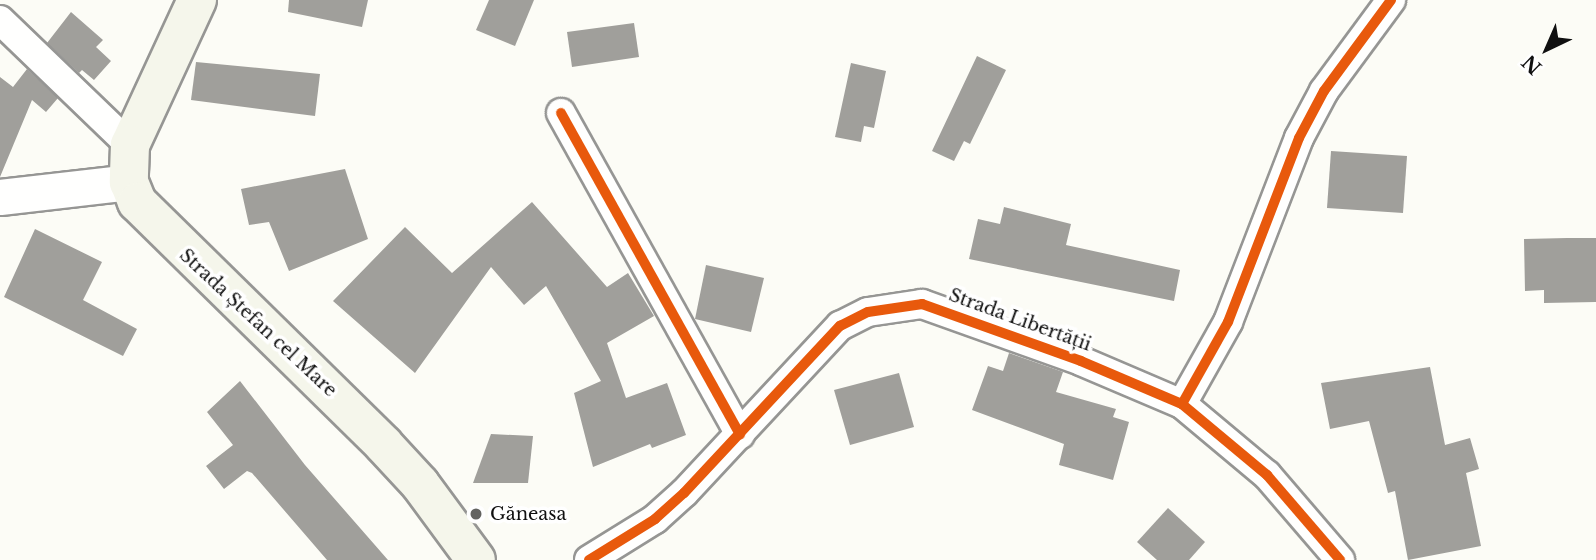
<!DOCTYPE html>
<html>
<head>
<meta charset="utf-8">
<style>
  body { margin:0 }
  #map { position:relative; width:1596px; height:560px; overflow:hidden; background:#fcfcf6; font-family:"Libre Baskerville",serif }
  div>[style] { position:absolute }
  [style*='--x'] { left:calc(var(--x)*1px); top:calc(var(--y)*1px); width:calc(var(--w)*1px); rotate:calc(var(--a)*1deg) }
  .building>* { inset:0; background:#a09f9b }
  .roads { filter:drop-shadow(2px 0 #969694) drop-shadow(-2px 0 #969694) drop-shadow(0 2px #969694) drop-shadow(0 -2px #969694) }
  .minor>* { height:28px; margin:-14px; padding:0 14px; transform-origin:14px; border-radius:14px; background:#fffffe }
  .tertiary>* { height:35px; margin:-17.5px; padding:0 17.5px; transform-origin:17.5px; border-radius:17.5px; background:#fffffe }
  .secondary>* { height:38px; margin:-19px; padding:0 19px; transform-origin:19px; border-radius:19px; background:#f5f6eb }
  .cycleway>* { height:10px; margin:-5px; padding:0 5px; transform-origin:5px; border-radius:5px; background:#e8590c }
  .dots>* { width:19px; height:19px; translate:-50% -50%; box-sizing:border-box; border:4px solid #fff; border-radius:50% }
  span { translate:-50% -50%; white-space:nowrap; text-align:center; line-height:1.15; -webkit-text-stroke:7px #fff; paint-order:stroke }
  .street-label { font-size:18px; color:#101010 }
  .poi-label { font-size:18px; color:#101010 }
  .left { translate:0 -50%; text-align:left }
  .north { position:absolute; left:1512px; top:14px; width:70px; height:70px; -webkit-text-stroke:5px #fff; paint-order:stroke; rotate:224deg; font-size:19px; font-weight:700; line-height:28px; text-align:center; color:#101010 }
  .north::after { content:''; display:block; margin:auto; width:24px; height:32px; background:#101010; clip-path:polygon(50% 0,100% 100%,50% 72%,0 100%) }
</style>
</head>
<body>
<div id="map">
  <div class="building">
    <div style="clip-path:polygon(289px 0,368px 0,362px 27px,288px 12px)"></div>
    <div style="clip-path:polygon(489px 0,534px 0,515px 46px,476px 30px)"></div>
    <div style="clip-path:polygon(71px 12px,103px 40px,96px 47px,111px 61px,94px 80px,82px 70px,79px 73px,47px 43px)"></div>
    <div style="clip-path:polygon(634px 23px,639px 57px,572px 67px,567px 32px)"></div>
    <div style="clip-path:polygon(977px 56px,1006px 70px,970px 144px,964px 141px,954px 161px,932px 151px)"></div>
    <div style="clip-path:polygon(196px 62px,320px 74px,315px 116px,191px 100px)"></div>
    <div style="clip-path:polygon(851px 63px,886px 71px,874px 128px,864px 126px,861px 142px,835px 137px)"></div>
    <div style="clip-path:polygon(27px 69px,58px 98px,46px 112px,32px 100px,0 177px,0 77px,13px 87px)"></div>
    <div style="clip-path:polygon(1331px 151px,1407px 156px,1403px 213px,1327px 208px)"></div>
    <div style="clip-path:polygon(345px 169px,368px 239px,289px 271px,269px 222px,249px 225px,241px 189px)"></div>
    <div style="clip-path:polygon(532px 202px,607px 287px,628px 273px,654px 316px,607px 343px,626px 398px,667px 383px,686px 435px,652px 448px,650px 444px,593px 467px,574px 393px,601px 381px,546px 286px,524px 305px,491px 267px,415px 373px,333px 301px,405px 227px,452px 273px)"></div>
    <div style="clip-path:polygon(1004px 207px,1071px 224px,1066px 245px,1180px 270px,1174px 301px,969px 259px,978px 219px,1000px 224px)"></div>
    <div style="clip-path:polygon(35px 229px,102px 262px,83px 300px,137px 329px,123px 356px,4px 297px)"></div>
    <div style="clip-path:polygon(1567px 238px,1596px 238px,1596px 302px,1544px 303px,1544px 290px,1525px 291px,1524px 239px)"></div>
    <div style="clip-path:polygon(706px 265px,764px 278px,751px 332px,695px 319px)"></div>
    <div style="clip-path:polygon(1009px 353px,1063px 372px,1056px 392px,1116px 409px,1113px 417px,1129px 422px,1113px 480px,1059px 465px,1064px 444px,972px 410px,988px 366px,1003px 371px)"></div>
    <div style="clip-path:polygon(1430px 367px,1445px 445px,1470px 438px,1479px 469px,1466px 473px,1481px 546px,1408px 560px,1395px 491px,1388px 493px,1369px 421px,1330px 429px,1321px 383px)"></div>
    <div style="clip-path:polygon(899px 373px,914px 427px,850px 445px,834px 390px)"></div>
    <div style="clip-path:polygon(240px 381px,305px 465px,388px 560px,327px 560px,252px 473px,247px 471px,224px 489px,206px 466px,233px 445px,207px 412px)"></div>
    <div style="clip-path:polygon(491px 434px,533px 436px,528px 483px,473px 483px)"></div>
    <div style="clip-path:polygon(1168px 508px,1205px 542px,1189px 560px,1157px 560px,1137px 542px)"></div>
  </div>
  <div class="roads">
    <div class="minor">
      <div style="--x:0;--y:20;--w:180;--a:43.9"></div>
      <div style="--x:561;--y:113;--w:368;--a:60.9"></div>
      <div style="--x:1182;--y:404;--w:94;--a:-60.7"></div>
      <div style="--x:1228;--y:322;--w:197;--a:-68.9"></div>
      <div style="--x:1299;--y:138;--w:53;--a:-62"></div>
      <div style="--x:1324;--y:91;--w:113;--a:-53.6"></div>
      <div style="--x:589;--y:560;--w:78;--a:-31.8"></div>
      <div style="--x:655;--y:519;--w:39;--a:-42"></div>
      <div style="--x:684;--y:493;--w:229;--a:-47"></div>
      <div style="--x:840;--y:326;--w:31;--a:-27"></div>
      <div style="--x:868;--y:312;--w:55;--a:-8.4"></div>
      <div style="--x:922;--y:304;--w:169;--a:19.7"></div>
      <div style="--x:1081;--y:361;--w:110;--a:23.1"></div>
      <div style="--x:1182;--y:404;--w:111;--a:39.9"></div>
      <div style="--x:1267;--y:475;--w:112;--a:49.3"></div>
    </div>
    <div class="tertiary">
      <div style="--x:0;--y:197;--w:130;--a:-6.6"></div>
    </div>
    <div class="secondary">
      <div style="--x:197;--y:0;--w:160;--a:114.8"></div>
      <div style="--x:130;--y:145;--w:37;--a:92"></div>
      <div style="--x:129;--y:182;--w:22;--a:68"></div>
      <div style="--x:137;--y:202;--w:345;--a:44.5"></div>
      <div style="--x:383;--y:444;--w:54;--a:47.2"></div>
      <div style="--x:420;--y:484;--w:94;--a:53.6"></div>
    </div>
  </div>
  <div class="cycleway">
    <div style="--x:561;--y:113;--w:368;--a:60.9"></div>
    <div style="--x:1182;--y:404;--w:94;--a:-60.7"></div>
    <div style="--x:1228;--y:322;--w:197;--a:-68.9"></div>
    <div style="--x:1299;--y:138;--w:53;--a:-62"></div>
    <div style="--x:1324;--y:91;--w:113;--a:-53.6"></div>
    <div style="--x:589;--y:560;--w:78;--a:-31.8"></div>
    <div style="--x:655;--y:519;--w:39;--a:-42"></div>
    <div style="--x:684;--y:493;--w:229;--a:-47"></div>
    <div style="--x:840;--y:326;--w:31;--a:-27"></div>
    <div style="--x:868;--y:312;--w:55;--a:-8.4"></div>
    <div style="--x:922;--y:304;--w:169;--a:19.7"></div>
    <div style="--x:1081;--y:361;--w:110;--a:23.1"></div>
    <div style="--x:1182;--y:404;--w:111;--a:39.9"></div>
    <div style="--x:1267;--y:475;--w:112;--a:49.3"></div>
  </div>
  <div class="dots">
    <div style="left:476px;top:514px;background:#636360"></div>
  </div>
  <div class="street-label">
    <span style="left:1020px;top:320px;rotate:20deg">Strada Libertății</span>
    <span style="left:258px;top:323px;rotate:43deg">Strada Ștefan cel Mare</span>
  </div>
  <div class="poi-label">
    <span class="left" style="left:490px;top:514px">Găneasa</span>
  </div>
  <div class="north">N</div>
</div>
</body>
</html>
